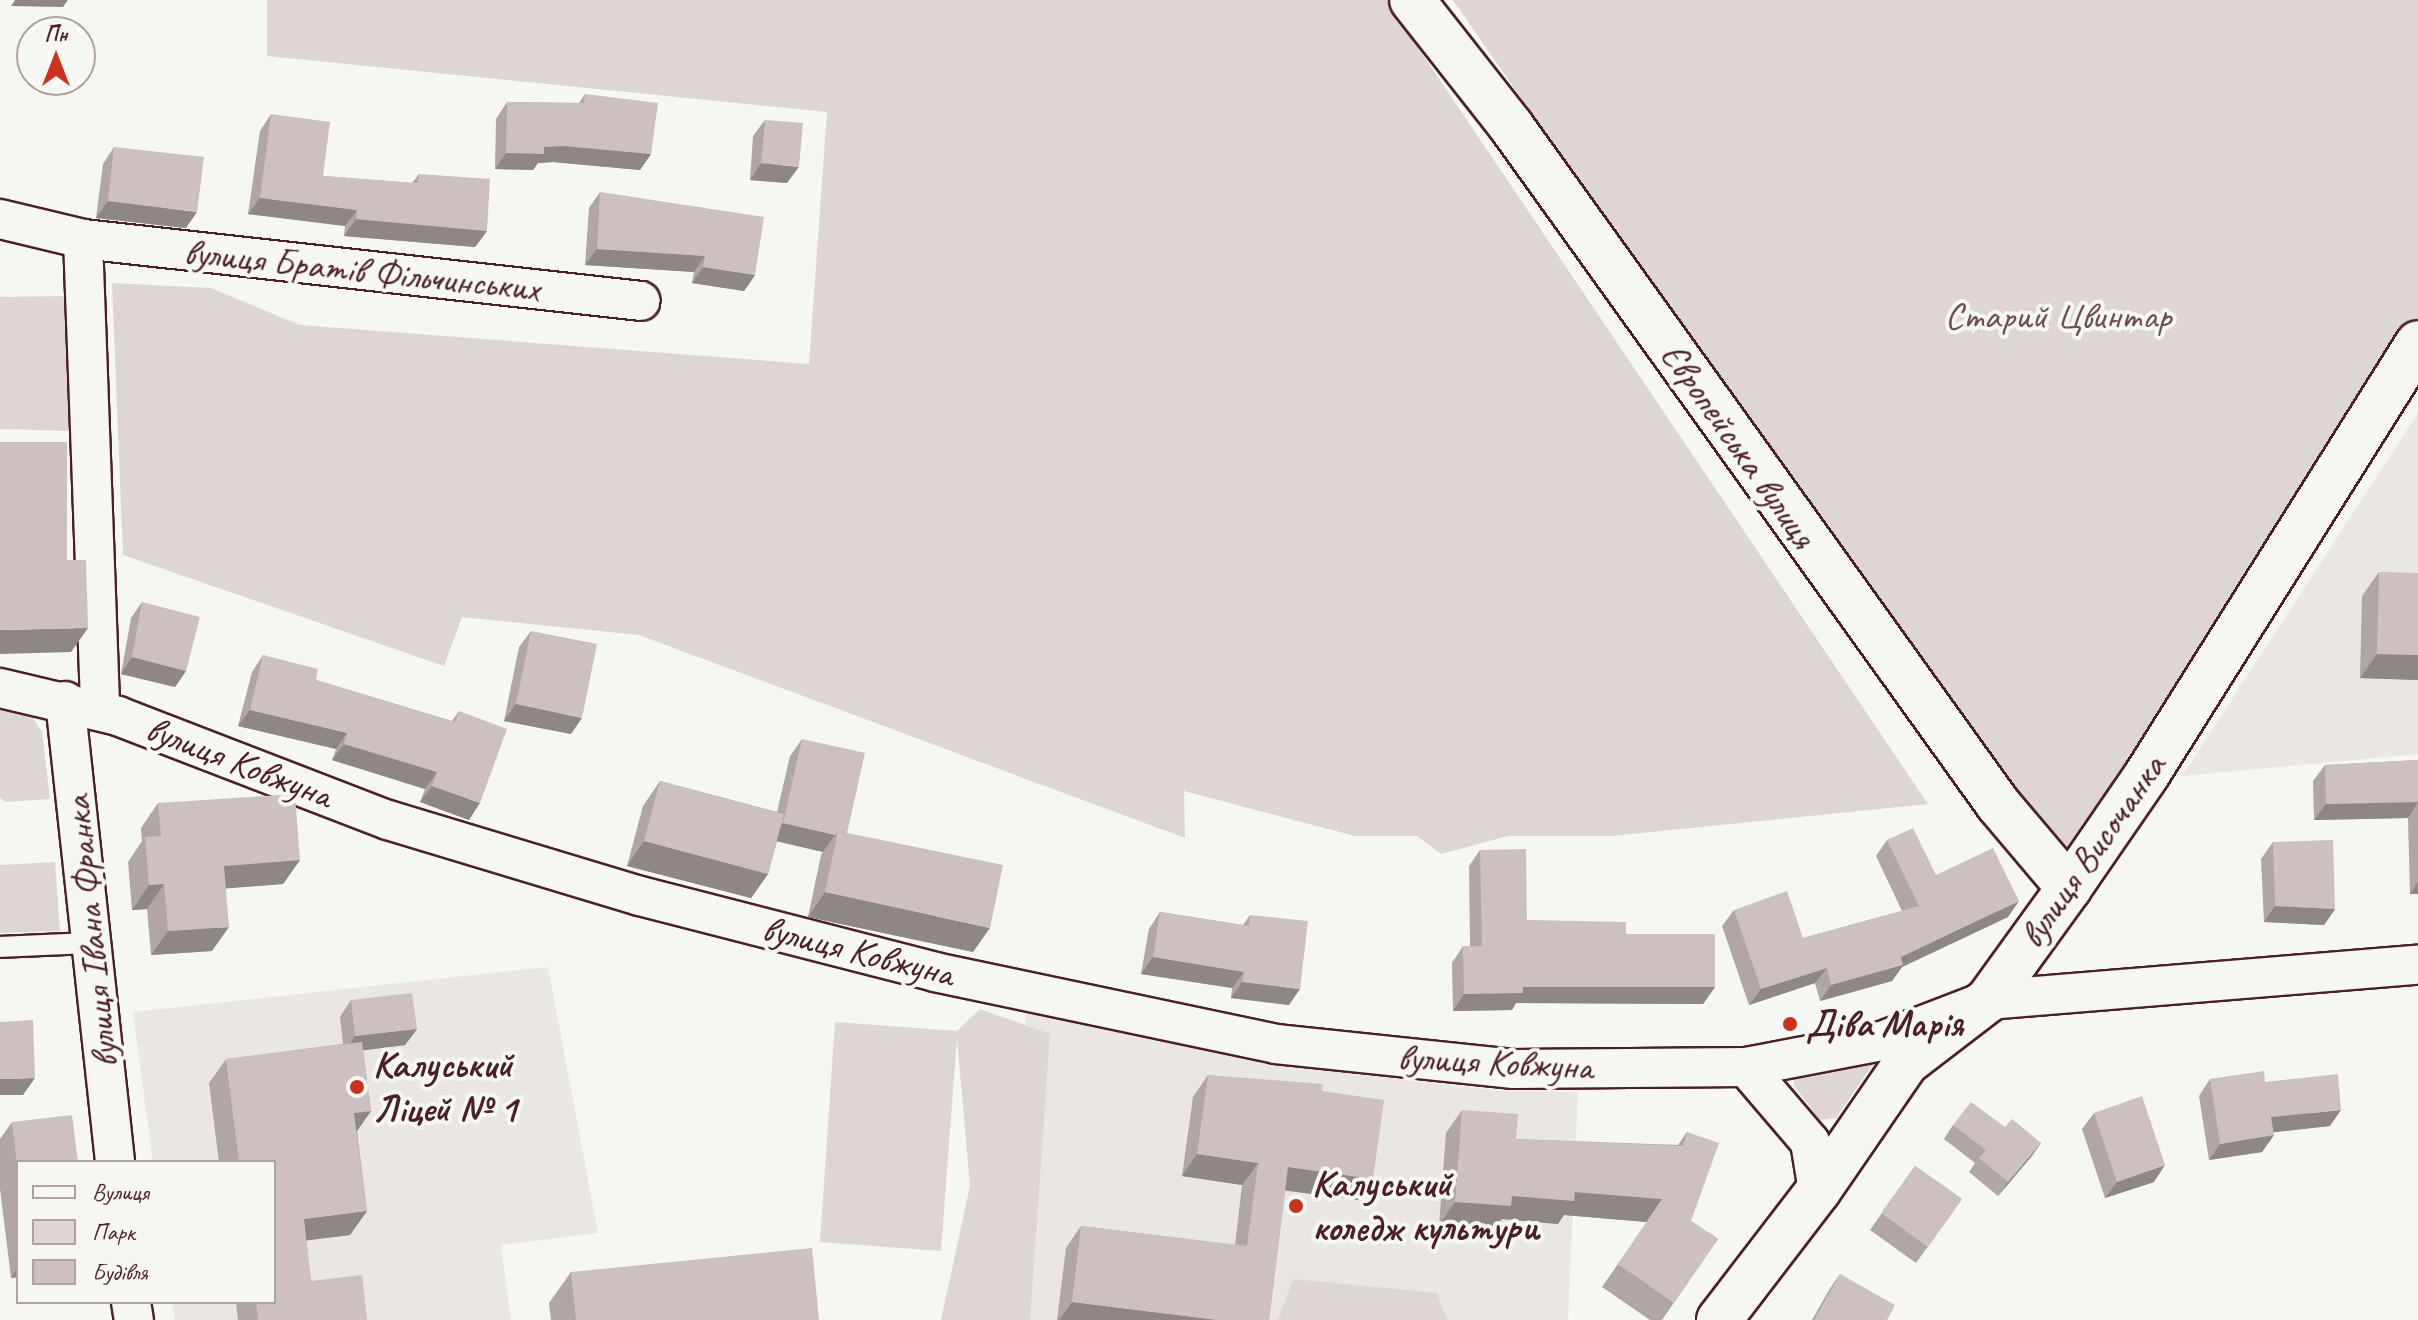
<!DOCTYPE html>
<html>
<head>
<meta charset="utf-8">
<style>
  body { margin:0 }
  #map { position:relative; width:2418px; height:1320px; overflow:hidden; background:#f6f6f2; font-family:Caveat,sans-serif }
  div>[style] { position:absolute }
  [style*='--x'] { left:calc(var(--x)*1px); top:calc(var(--y)*1px); width:calc(var(--w)*1px); rotate:calc(var(--a)*1deg) }
  .built>* { inset:0; background:#e9e6e3 }
  .green>* { inset:0; background:#ddd6d5 }
  .roads { filter:drop-shadow(2px 0 #4a1f2b) drop-shadow(-2px 0 #4a1f2b) drop-shadow(0 2px #4a1f2b) drop-shadow(0 -2px #4a1f2b) }
  .service>* { height:20px; margin:-10px; padding:0 10px; transform-origin:10px; border-radius:10px; background:#f6f6f2 }
  .minor>* { height:38px; margin:-19px; padding:0 19px; transform-origin:19px; border-radius:19px; background:#f6f6f2 }
  .tertiary>* { height:44px; margin:-22px; padding:0 22px; transform-origin:22px; border-radius:22px; background:#f6f6f2 }
  .wall>* { inset:0; background:#afa6a5 }
  .shaded-wall>* { inset:0; background:#8f8786 }
  .building>* { inset:0; background:#ccc1c0 }
  .dots>* { width:22px; height:22px; translate:-50% -50%; box-sizing:border-box; border:4px solid #f6f6f2; border-radius:50% }
  span { translate:-50% -50%; white-space:nowrap; text-align:center; line-height:1.15; -webkit-text-stroke:8px #f6f6f2; paint-order:stroke }
  .street-label { font-size:38px; color:#4a1f2b }
  .park-label { font-size:38px; color:#6f4d56 }
  .poi-label { font-size:38px; color:#4a1f2b; font-weight:700 }
  .left { translate:0 -50%; text-align:left }
  .legend { position:absolute; left:16px; top:1160px; width:260px; height:144px; box-sizing:border-box; background:#f6f6f2; border:2px solid #b1a0a2; margin:0; padding:10px 14px; list-style:none; font-size:24px; color:#4a1f2b }
  .legend li { display:flex; align-items:center; gap:16px; height:40px }
  .legend b { width:40px; border:2px solid #b1a0a2 }
  .north { position:absolute; left:16px; top:16px; width:80px; height:80px; box-sizing:border-box; background:#f6f6f2; border:2px solid #b1a0a2; border-radius:50%; rotate:0deg; font-size:22px; font-weight:700; line-height:32px; text-align:center; color:#4a1f2b }
  .north::after { content:''; display:block; margin:auto; width:28px; height:36px; background:#c8321e; clip-path:polygon(50% 0,100% 100%,50% 72%,0 100%) }
</style>
</head>
<body>
<div id="map">
  <div class="built">
    <div style="clip-path:polygon(2418px 413px,2418px 754px,2182px 776px)"></div>
    <div style="clip-path:polygon(548px 967px,598px 1233px,501px 1245px,511px 1320px,175px 1320px,172px 1302px,274px 1302px,274px 1162px,153px 1162px,133px 1012px)"></div>
    <div style="clip-path:polygon(1026px 1013px,1274px 1065px,1505px 1091px,1578px 1092px,1568px 1320px,1014px 1320px)"></div>
  </div>
  <div class="green">
    <div style="clip-path:polygon(267px 0,1386px 0,1928px 804px,1612px 836px,1508px 836px,1441px 854px,1417px 836px,1355px 836px,1184px 791px,1185px 838px,639px 635px,462px 617px,444px 666px,123px 555px,112px 283px,211px 288px,300px 325px,809px 364px,827px 112px,267px 56px)"></div>
    <div style="clip-path:polygon(1453px 0,2418px 0,2418px 342px,2069px 888px)"></div>
    <div style="clip-path:polygon(69px 296px,72px 431px,0 429px,0 297px)"></div>
    <div style="clip-path:polygon(0 705px,26px 708px,42px 732px,50px 799px,6px 802px,0 798px)"></div>
    <div style="clip-path:polygon(55px 862px,60px 931px,0 933px,0 865px)"></div>
    <div style="clip-path:polygon(980px 1009px,1050px 1034px,1030px 1320px,941px 1320px,970px 1186px,957px 1038px,941px 1251px,820px 1242px,835px 1022px,957px 1031px)"></div>
    <div style="clip-path:polygon(1876px 1060px,1836px 1118px,1820px 1120px,1794px 1086px,1794px 1075px)"></div>
    <div style="clip-path:polygon(1293px 1279px,1437px 1293px,1447px 1320px,1278px 1320px)"></div>
  </div>
  <div class="roads">
    <div class="service">
      <div style="--x:0;--y:947;--w:91;--a:-2.5"></div>
    </div>
    <div class="minor">
      <div style="--x:0;--y:219;--w:85;--a:13.5"></div>
      <div style="--x:83;--y:239;--w:561;--a:6.34"></div>
      <div style="--x:83;--y:239;--w:471;--a:87.9"></div>
      <div style="--x:0;--y:688;--w:121;--a:13.3"></div>
      <div style="--x:118;--y:716;--w:289;--a:21.1"></div>
      <div style="--x:388;--y:820;--w:263;--a:16.8"></div>
      <div style="--x:640;--y:896;--w:305;--a:14.4"></div>
      <div style="--x:935;--y:972;--w:349;--a:11.9"></div>
      <div style="--x:1276;--y:1044;--w:239;--a:6"></div>
      <div style="--x:1514;--y:1069;--w:232;--a:-0.5"></div>
      <div style="--x:1746;--y:1067;--w:138;--a:-10.8"></div>
      <div style="--x:1882;--y:1041;--w:114;--a:-21.1"></div>
      <div style="--x:1988;--y:1000;--w:431;--a:-4.7"></div>
      <div style="--x:65;--y:701;--w:464;--a:83.8"></div>
      <div style="--x:1746;--y:1067;--w:99;--a:49.5"></div>
      <div style="--x:1810;--y:1142;--w:50;--a:80.7"></div>
      <div style="--x:131;--y:1302;--w:18;--a:81"></div>
    </div>
    <div class="tertiary">
      <div style="--x:1412;--y:0;--w:160;--a:51.8"></div>
      <div style="--x:1511;--y:126;--w:835;--a:54.31"></div>
      <div style="--x:1998;--y:804;--w:110;--a:49.8"></div>
      <div style="--x:1719;--y:1320;--w:163;--a:-52.5"></div>
      <div style="--x:1818;--y:1191;--w:155;--a:-55.5"></div>
      <div style="--x:1906;--y:1063;--w:103;--a:-37.5"></div>
      <div style="--x:1988;--y:1000;--w:138;--a:-54.1"></div>
      <div style="--x:2069;--y:888;--w:136;--a:-55.5"></div>
      <div style="--x:2146;--y:776;--w:511;--a:-57.86"></div>
    </div>
  </div>
  <div class="wall">
    <div style="clip-path:polygon(585px 94px,651px 154px,640px 170px,553px 162px,538px 163px,533px 170px,495px 169px,496px 119px,507px 102px,579px 103px)"></div>
    <div style="clip-path:polygon(271px 114px,323px 176px,412px 183px,419px 174px,487px 231px,475px 247px,344px 236px,345px 226px,248px 214px,260px 131px)"></div>
    <div style="clip-path:polygon(765px 120px,787px 183px,750px 180px,753px 136px)"></div>
    <div style="clip-path:polygon(114px 147px,186px 228px,96px 218px,103px 164px)"></div>
    <div style="clip-path:polygon(600px 192px,755px 275px,744px 291px,692px 283px,694px 272px,585px 265px,589px 208px)"></div>
    <div style="clip-path:polygon(2379px 572px,2418px 680px,2360px 678px,2362px 596px)"></div>
    <div style="clip-path:polygon(142px 602px,186px 671px,175px 687px,121px 674px,131px 618px)"></div>
    <div style="clip-path:polygon(531px 631px,571px 734px,504px 721px,519px 647px)"></div>
    <div style="clip-path:polygon(263px 655px,316px 680px,452px 721px,459px 711px,469px 820px,420px 802px,425px 789px,332px 760px,336px 749px,238px 726px,252px 672px)"></div>
    <div style="clip-path:polygon(802px 739px,847px 833px,973px 952px,808px 917px,821px 855px,823px 852px,777px 841px,768px 874px,751px 898px,627px 866px,643px 806px,660px 781px,777px 812px,790px 756px)"></div>
    <div style="clip-path:polygon(2418px 760px,2418px 894px,2410px 894px,2408px 818px,2314px 820px,2313px 781px,2325px 765px)"></div>
    <div style="clip-path:polygon(158px 803px,300px 860px,283px 884px,226px 888px,212px 951px,151px 955px,147px 909px,132px 910px,128px 862px,142px 841px,141px 828px)"></div>
    <div style="clip-path:polygon(1887px 840px,1936px 875px,2008px 917px,1902px 967px,1892px 981px,1820px 1001px,1815px 983px,1749px 1005px,1722px 926px,1734px 910px,1803px 938px,1902px 911px,1876px 856px)"></div>
    <div style="clip-path:polygon(2273px 842px,2335px 909px,2324px 925px,2264px 922px,2261px 859px)"></div>
    <div style="clip-path:polygon(1480px 850px,1527px 920px,1626px 934px,1715px 987px,1703px 1004px,1516px 1003px,1512px 1010px,1453px 1011px,1452px 963px,1463px 946px,1470px 946px,1469px 866px)"></div>
    <div style="clip-path:polygon(1160px 912px,1243px 925px,1250px 915px,1289px 1005px,1231px 998px,1232px 988px,1141px 974px,1149px 929px)"></div>
    <div style="clip-path:polygon(351px 1000px,417px 1029px,405px 1045px,363px 1050px,371px 1111px,357px 1131px,367px 1211px,350px 1235px,306px 1240px,311px 1281px,367px 1320px,238px 1320px,236px 1302px,274px 1302px,274px 1162px,219px 1162px,209px 1083px,226px 1059px,343px 1044px,340px 1017px)"></div>
    <div style="clip-path:polygon(1208px 1075px,1322px 1091px,1373px 1179px,1358px 1200px,1285px 1190px,1269px 1320px,1057px 1320px,1066px 1248px,1081px 1226px,1235px 1245px,1242px 1185px,1182px 1176px,1193px 1097px)"></div>
    <div style="clip-path:polygon(2210px 1079px,2265px 1082px,2330px 1126px,2273px 1132px,2274px 1135px,2262px 1152px,2209px 1160px,2199px 1096px)"></div>
    <div style="clip-path:polygon(1462px 1110px,1516px 1139px,1678px 1145px,1687px 1132px,1691px 1221px,1718px 1239px,1662px 1320px,1650px 1320px,1602px 1287px,1647px 1222px,1564px 1215px,1558px 1224px,1502px 1219px,1495px 1229px,1439px 1225px,1446px 1133px)"></div>
    <div style="clip-path:polygon(2094px 1113px,2154px 1182px,2105px 1198px,2082px 1129px)"></div>
    <div style="clip-path:polygon(12px 1122px,18px 1162px,18px 1277px,11px 1278px,0 1189px,0 1139px)"></div>
    <div style="clip-path:polygon(1953px 1125px,2005px 1127px,2041px 1143px,2031px 1157px,1998px 1196px,1969px 1172px,1975px 1163px,1944px 1139px)"></div>
    <div style="clip-path:polygon(1915px 1166px,1962px 1199px,1916px 1263px,1870px 1230px)"></div>
    <div style="clip-path:polygon(571px 1272px,819px 1320px,551px 1320px,549px 1303px)"></div>
    <div style="clip-path:polygon(1840px 1274px,1887px 1320px,1812px 1320px,1829px 1290px)"></div>
  </div>
  <div class="shaded-wall">
    <div style="clip-path:polygon(15px 0,68px 0,63px 7px,11px 6px)"></div>
    <div style="clip-path:polygon(564px 146px,651px 154px,640px 170px,553px 162px,538px 163px,533px 170px,495px 169px,506px 153px,544px 147px)"></div>
    <div style="clip-path:polygon(761px 163px,799px 167px,787px 183px,750px 180px)"></div>
    <div style="clip-path:polygon(260px 198px,357px 210px,345px 226px,248px 214px)"></div>
    <div style="clip-path:polygon(108px 201px,197px 212px,186px 228px,96px 218px)"></div>
    <div style="clip-path:polygon(356px 219px,487px 231px,475px 247px,344px 236px)"></div>
    <div style="clip-path:polygon(597px 249px,705px 256px,694px 272px,585px 265px)"></div>
    <div style="clip-path:polygon(703px 267px,755px 275px,744px 291px,692px 283px)"></div>
    <div style="clip-path:polygon(88px 628px,71px 652px,0 654px,0 630px)"></div>
    <div style="clip-path:polygon(2377px 654px,2418px 655px,2418px 680px,2360px 678px)"></div>
    <div style="clip-path:polygon(132px 657px,186px 671px,175px 687px,121px 674px)"></div>
    <div style="clip-path:polygon(516px 704px,582px 718px,571px 734px,504px 721px)"></div>
    <div style="clip-path:polygon(250px 710px,347px 733px,336px 749px,238px 726px)"></div>
    <div style="clip-path:polygon(344px 744px,437px 772px,425px 789px,332px 760px)"></div>
    <div style="clip-path:polygon(432px 786px,480px 803px,469px 820px,420px 802px)"></div>
    <div style="clip-path:polygon(2418px 802px,2408px 818px,2314px 820px,2326px 804px)"></div>
    <div style="clip-path:polygon(783px 823px,835px 835px,823px 852px,771px 840px)"></div>
    <div style="clip-path:polygon(644px 841px,768px 874px,751px 898px,627px 866px)"></div>
    <div style="clip-path:polygon(300px 860px,283px 884px,207px 890px,224px 866px)"></div>
    <div style="clip-path:polygon(2418px 882px,2418px 894px,2410px 894px)"></div>
    <div style="clip-path:polygon(164px 884px,147px 909px,132px 910px,149px 885px)"></div>
    <div style="clip-path:polygon(825px 892px,990px 928px,973px 952px,808px 917px)"></div>
    <div style="clip-path:polygon(2019px 901px,2008px 917px,1902px 967px,1892px 981px,1820px 1001px,1831px 985px,1901px 957px)"></div>
    <div style="clip-path:polygon(2275px 906px,2335px 909px,2324px 925px,2264px 922px)"></div>
    <div style="clip-path:polygon(229px 927px,212px 951px,151px 955px,168px 931px)"></div>
    <div style="clip-path:polygon(1153px 957px,1244px 972px,1232px 988px,1141px 974px)"></div>
    <div style="clip-path:polygon(1827px 968px,1815px 983px,1749px 1005px,1761px 989px)"></div>
    <div style="clip-path:polygon(1242px 982px,1300px 989px,1289px 1005px,1231px 998px)"></div>
    <div style="clip-path:polygon(1523px 987px,1715px 987px,1703px 1004px,1516px 1003px,1512px 1010px,1453px 1011px,1464px 994px)"></div>
    <div style="clip-path:polygon(417px 1029px,405px 1045px,344px 1053px,355px 1036px)"></div>
    <div style="clip-path:polygon(35px 1078px,23px 1095px,0 1095px,0 1079px)"></div>
    <div style="clip-path:polygon(2341px 1110px,2330px 1126px,2259px 1134px,2271px 1117px)"></div>
    <div style="clip-path:polygon(371px 1111px,354px 1135px,354px 1113px)"></div>
    <div style="clip-path:polygon(2274px 1135px,2262px 1152px,2209px 1160px,2220px 1144px)"></div>
    <div style="clip-path:polygon(2041px 1143px,2031px 1157px,1998px 1196px,2008px 1182px)"></div>
    <div style="clip-path:polygon(1197px 1154px,1258px 1163px,1242px 1185px,1182px 1176px)"></div>
    <div style="clip-path:polygon(2165px 1165px,2154px 1182px,2105px 1198px,2117px 1182px)"></div>
    <div style="clip-path:polygon(1288px 1167px,1373px 1179px,1358px 1200px,1273px 1189px)"></div>
    <div style="clip-path:polygon(1575px 1192px,1662px 1199px,1647px 1222px,1564px 1215px,1558px 1224px,1502px 1219px,1495px 1229px,1439px 1225px,1455px 1202px,1512px 1196px)"></div>
    <div style="clip-path:polygon(367px 1211px,350px 1235px,287px 1243px,304px 1219px)"></div>
    <div style="clip-path:polygon(18px 1268px,18px 1277px,11px 1278px)"></div>
    <div style="clip-path:polygon(1072px 1302px,1217px 1320px,1059px 1320px)"></div>
  </div>
  <div class="building">
    <div style="clip-path:polygon(585px 94px,658px 103px,651px 154px,564px 146px,544px 147px,544px 154px,506px 153px,507px 102px,584px 103px)"></div>
    <div style="clip-path:polygon(271px 114px,330px 122px,323px 176px,418px 183px,419px 174px,490px 179px,487px 231px,356px 219px,357px 210px,260px 198px)"></div>
    <div style="clip-path:polygon(765px 120px,803px 123px,799px 167px,761px 163px)"></div>
    <div style="clip-path:polygon(114px 147px,204px 157px,197px 212px,108px 201px)"></div>
    <div style="clip-path:polygon(600px 192px,764px 217px,755px 275px,703px 267px,705px 256px,597px 249px)"></div>
    <div style="clip-path:polygon(0 442px,67px 442px,67px 560px,86px 560px,88px 628px,0 630px)"></div>
    <div style="clip-path:polygon(2379px 572px,2418px 573px,2418px 655px,2377px 654px)"></div>
    <div style="clip-path:polygon(142px 602px,200px 617px,186px 671px,132px 657px)"></div>
    <div style="clip-path:polygon(531px 631px,597px 644px,582px 718px,516px 704px)"></div>
    <div style="clip-path:polygon(263px 655px,318px 669px,316px 680px,455px 722px,459px 711px,507px 729px,480px 803px,432px 786px,437px 772px,344px 744px,347px 733px,250px 710px)"></div>
    <div style="clip-path:polygon(802px 739px,865px 753px,847px 833px,838px 831px,835px 835px,783px 823px)"></div>
    <div style="clip-path:polygon(2418px 760px,2418px 802px,2326px 804px,2325px 765px)"></div>
    <div style="clip-path:polygon(660px 781px,784px 814px,768px 874px,644px 841px)"></div>
    <div style="clip-path:polygon(295px 794px,300px 860px,224px 866px,229px 927px,168px 931px,164px 884px,149px 885px,145px 837px,161px 836px,158px 803px)"></div>
    <div style="clip-path:polygon(1913px 828px,1936px 875px,1993px 848px,2019px 901px,1901px 957px,1903px 965px,1831px 985px,1827px 968px,1761px 989px,1734px 910px,1787px 891px,1803px 938px,1919px 906px,1887px 840px)"></div>
    <div style="clip-path:polygon(838px 831px,1003px 865px,990px 928px,825px 892px)"></div>
    <div style="clip-path:polygon(2333px 840px,2335px 909px,2275px 906px,2273px 842px)"></div>
    <div style="clip-path:polygon(1526px 849px,1527px 920px,1626px 922px,1626px 934px,1715px 934px,1715px 987px,1523px 987px,1523px 993px,1464px 994px,1463px 946px,1482px 946px,1480px 850px)"></div>
    <div style="clip-path:polygon(1160px 912px,1249px 926px,1250px 915px,1308px 921px,1300px 989px,1242px 982px,1244px 972px,1153px 957px)"></div>
    <div style="clip-path:polygon(412px 993px,417px 1029px,355px 1036px,351px 1000px)"></div>
    <div style="clip-path:polygon(33px 1020px,35px 1078px,0 1079px,0 1022px)"></div>
    <div style="clip-path:polygon(362px 1042px,371px 1111px,354px 1113px,367px 1211px,304px 1219px,311px 1281px,362px 1275px,367px 1320px,258px 1320px,256px 1302px,274px 1302px,274px 1162px,239px 1162px,226px 1059px)"></div>
    <div style="clip-path:polygon(2264px 1071px,2265px 1082px,2338px 1074px,2341px 1110px,2271px 1117px,2274px 1135px,2220px 1144px,2210px 1079px)"></div>
    <div style="clip-path:polygon(1208px 1075px,1323px 1084px,1322px 1091px,1384px 1100px,1373px 1179px,1288px 1167px,1269px 1320px,1217px 1320px,1072px 1302px,1081px 1226px,1247px 1246px,1258px 1163px,1197px 1154px)"></div>
    <div style="clip-path:polygon(2142px 1096px,2165px 1165px,2117px 1182px,2094px 1113px)"></div>
    <div style="clip-path:polygon(1971px 1102px,2005px 1127px,2012px 1119px,2041px 1143px,2008px 1182px,1979px 1158px,1986px 1150px,1953px 1125px)"></div>
    <div style="clip-path:polygon(1462px 1110px,1518px 1114px,1516px 1139px,1683px 1146px,1687px 1132px,1719px 1143px,1691px 1221px,1718px 1239px,1674px 1303px,1618px 1264px,1662px 1199px,1575px 1192px,1574px 1201px,1512px 1196px,1511px 1206px,1455px 1202px)"></div>
    <div style="clip-path:polygon(72px 1115px,78px 1162px,18px 1162px,18px 1174px,12px 1122px)"></div>
    <div style="clip-path:polygon(1915px 1166px,1962px 1199px,1928px 1247px,1881px 1213px)"></div>
    <div style="clip-path:polygon(812px 1248px,819px 1320px,576px 1320px,571px 1272px)"></div>
    <div style="clip-path:polygon(1840px 1274px,1895px 1305px,1887px 1320px,1814px 1320px)"></div>
  </div>
  <div class="dots">
    <div style="left:1790px;top:1024px;background:#c8321e"></div>
    <div style="left:357px;top:1087px;background:#c8321e"></div>
    <div style="left:1296px;top:1206px;background:#c8321e"></div>
  </div>
  <div class="street-label">
    <span style="left:362px;top:270px;rotate:6deg">вулиця Братів Фільчинських</span>
    <span style="left:1739px;top:445px;rotate:55deg">Європейська вулиця</span>
    <span style="left:239px;top:762px;rotate:21deg">вулиця Ковжуна</span>
    <span style="left:2092px;top:851px;rotate:-55deg">вулиця Височанка</span>
    <span style="left:91px;top:932px;rotate:-96deg">вулиця Івана Франка</span>
    <span style="left:858px;top:951px;rotate:14deg">вулиця Ковжуна</span>
    <span style="left:1495px;top:1062px;rotate:3deg">вулиця Ковжуна</span>
  </div>
  <div class="park-label">
    <span style="left:2058px;top:316px">Старий Цвинтар</span>
  </div>
  <div class="poi-label">
    <span class="left" style="left:1806px;top:1024px">Діва Марія</span>
    <span class="left" style="left:373px;top:1087px">Калуський<br>Ліцей № 1</span>
    <span class="left" style="left:1312px;top:1206px">Калуський<br>коледж культури</span>
  </div>
  <ul class="legend">
  <li><b style="height:10px;background:#f6f6f2"></b>Вулиця</li>
  <li><b style="height:22px;background:#ddd6d5"></b>Парк</li>
  <li><b style="height:22px;background:#ccc1c0"></b>Будівля</li>
  </ul>
  <div class="north">Пн</div>
</div>
</body>
</html>
